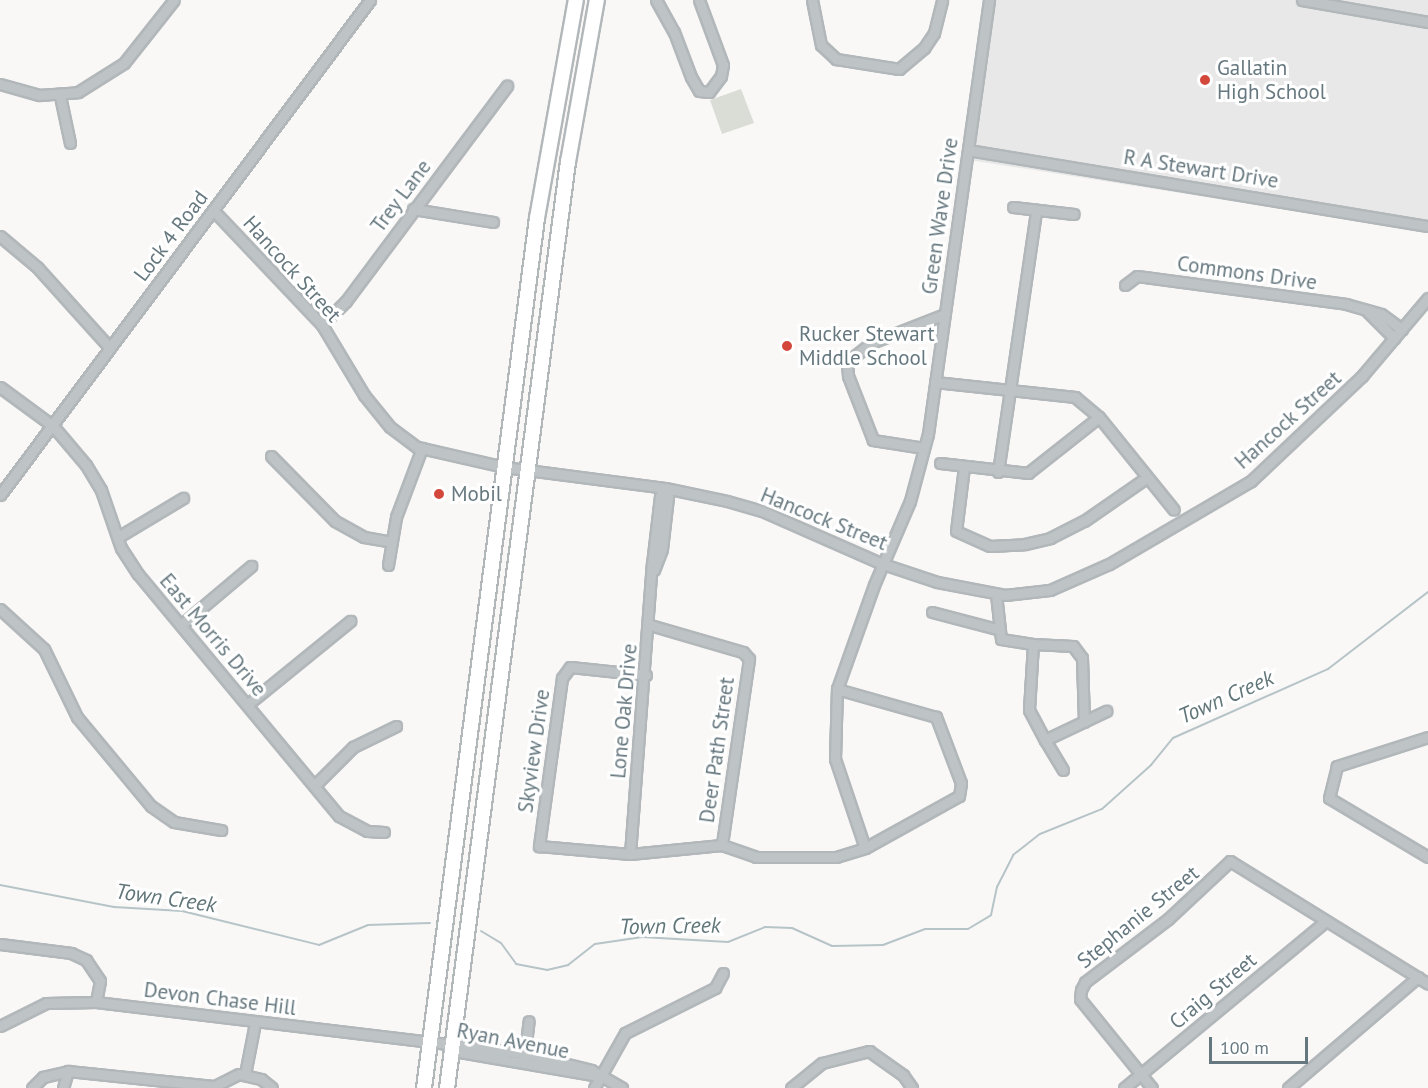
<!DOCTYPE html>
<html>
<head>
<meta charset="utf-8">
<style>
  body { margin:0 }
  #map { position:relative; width:1428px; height:1088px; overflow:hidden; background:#f9f8f7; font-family:"PT Sans",sans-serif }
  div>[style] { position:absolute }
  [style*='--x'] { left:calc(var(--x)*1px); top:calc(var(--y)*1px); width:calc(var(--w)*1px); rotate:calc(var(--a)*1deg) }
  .built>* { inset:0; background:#e7e8e7 }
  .green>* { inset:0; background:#daddd6 }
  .stream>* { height:2px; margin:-1px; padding:0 1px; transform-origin:1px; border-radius:1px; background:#b7c4c7 }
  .roads { filter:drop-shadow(2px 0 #b2b7ba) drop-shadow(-2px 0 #b2b7ba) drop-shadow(0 2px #b2b7ba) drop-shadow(0 -2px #b2b7ba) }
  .minor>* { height:9px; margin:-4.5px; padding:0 4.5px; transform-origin:4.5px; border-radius:4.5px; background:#bec4c6 }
  .highway>* { height:14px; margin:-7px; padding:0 7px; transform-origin:7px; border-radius:7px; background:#fff }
  .dots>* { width:16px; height:16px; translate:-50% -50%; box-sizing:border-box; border:3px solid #fff; border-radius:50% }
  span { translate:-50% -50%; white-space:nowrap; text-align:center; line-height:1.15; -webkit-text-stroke:6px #fff; paint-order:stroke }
  .poi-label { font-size:21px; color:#66787f }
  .left { translate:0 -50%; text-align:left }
  .street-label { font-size:21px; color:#66787f }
  .water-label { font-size:22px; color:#617679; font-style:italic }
  .scale { position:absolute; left:1209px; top:1037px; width:99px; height:27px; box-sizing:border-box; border:3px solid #66787f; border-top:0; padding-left:8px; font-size:18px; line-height:21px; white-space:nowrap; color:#66787f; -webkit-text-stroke:4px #fff; paint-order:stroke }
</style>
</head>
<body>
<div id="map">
  <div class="built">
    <div style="clip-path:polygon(996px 0,1428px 0,1428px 232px,969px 160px)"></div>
  </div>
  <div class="green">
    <div style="clip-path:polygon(741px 89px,754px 123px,722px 134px,710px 100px)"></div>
  </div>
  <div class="stream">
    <div style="--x:0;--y:885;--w:116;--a:10.9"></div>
    <div style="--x:114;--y:907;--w:68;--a:3.4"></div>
    <div style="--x:182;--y:911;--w:141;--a:13.9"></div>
    <div style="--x:319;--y:945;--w:53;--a:-22.2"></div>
    <div style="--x:368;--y:925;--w:62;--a:-1.8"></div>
    <div style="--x:481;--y:931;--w:23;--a:31"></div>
    <div style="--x:501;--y:943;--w:26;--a:54"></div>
    <div style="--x:516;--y:964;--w:32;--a:11"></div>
    <div style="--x:547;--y:970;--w:22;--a:-13"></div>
    <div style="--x:568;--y:965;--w:34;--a:-38"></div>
    <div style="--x:595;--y:944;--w:48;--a:-8.5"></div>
    <div style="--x:642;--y:937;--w:86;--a:3.3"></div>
    <div style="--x:728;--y:942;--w:40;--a:-22"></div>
    <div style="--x:765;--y:927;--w:27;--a:2"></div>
    <div style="--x:792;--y:928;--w:44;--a:24.2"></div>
    <div style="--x:832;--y:946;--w:51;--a:-1.1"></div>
    <div style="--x:883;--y:945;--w:45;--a:-20.9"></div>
    <div style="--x:925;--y:929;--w:43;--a:0"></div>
    <div style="--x:968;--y:929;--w:27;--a:-31"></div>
    <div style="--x:991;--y:915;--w:29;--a:-78"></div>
    <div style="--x:997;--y:887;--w:36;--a:-63"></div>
    <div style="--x:1013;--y:855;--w:34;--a:-38"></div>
    <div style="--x:1040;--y:834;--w:67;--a:-22"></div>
    <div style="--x:1102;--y:809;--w:66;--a:-41.9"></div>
    <div style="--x:1151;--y:765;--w:35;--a:-51"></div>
    <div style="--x:1173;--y:738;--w:170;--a:-24"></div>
    <div style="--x:1328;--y:669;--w:126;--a:-37.6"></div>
  </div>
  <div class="roads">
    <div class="minor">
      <div style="--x:656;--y:0;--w:37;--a:61"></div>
      <div style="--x:674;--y:32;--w:48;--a:69.3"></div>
      <div style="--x:691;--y:77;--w:16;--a:60"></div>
      <div style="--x:699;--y:91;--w:10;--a:6"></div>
      <div style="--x:709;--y:92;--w:20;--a:-53"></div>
      <div style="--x:721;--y:76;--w:11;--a:-80"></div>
      <div style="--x:723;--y:65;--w:69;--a:-110.3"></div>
      <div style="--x:812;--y:0;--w:46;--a:78.7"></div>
      <div style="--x:821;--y:45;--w:21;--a:43"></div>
      <div style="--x:836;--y:59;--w:64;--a:9"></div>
      <div style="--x:899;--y:69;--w:33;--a:-40"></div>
      <div style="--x:924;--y:48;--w:18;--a:-56"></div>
      <div style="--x:934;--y:33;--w:34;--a:-76"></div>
      <div style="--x:1302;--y:0;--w:128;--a:9.9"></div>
      <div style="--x:0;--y:84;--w:41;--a:15.8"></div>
      <div style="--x:39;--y:95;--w:39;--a:-4"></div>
      <div style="--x:78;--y:92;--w:54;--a:-32.2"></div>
      <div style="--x:124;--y:63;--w:80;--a:-51.6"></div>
      <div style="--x:60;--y:96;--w:48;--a:78"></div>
      <div style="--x:968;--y:150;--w:466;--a:9.4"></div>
      <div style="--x:1013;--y:207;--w:61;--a:6.5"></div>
      <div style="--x:413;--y:209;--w:81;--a:9.2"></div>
      <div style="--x:213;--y:210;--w:158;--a:46.5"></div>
      <div style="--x:322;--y:325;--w:82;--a:59"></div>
      <div style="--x:364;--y:395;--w:41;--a:50.9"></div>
      <div style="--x:390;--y:427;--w:34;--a:37"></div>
      <div style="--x:417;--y:447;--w:89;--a:12.9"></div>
      <div style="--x:504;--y:467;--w:162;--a:7.4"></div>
      <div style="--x:665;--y:488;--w:63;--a:11.8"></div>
      <div style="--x:727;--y:501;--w:36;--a:16"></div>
      <div style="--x:762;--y:511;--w:132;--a:23.7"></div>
      <div style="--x:883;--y:564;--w:57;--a:18.4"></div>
      <div style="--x:937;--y:582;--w:69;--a:10.8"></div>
      <div style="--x:1005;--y:595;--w:45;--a:-6.3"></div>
      <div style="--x:1050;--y:590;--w:64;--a:-23.8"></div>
      <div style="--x:1109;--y:564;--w:164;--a:-30.3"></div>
      <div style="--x:1251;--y:481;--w:153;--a:-43.4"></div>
      <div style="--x:1362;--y:376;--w:102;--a:-49.8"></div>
      <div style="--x:0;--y:236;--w:48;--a:40"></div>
      <div style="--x:37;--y:267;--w:109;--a:48"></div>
      <div style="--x:1125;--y:285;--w:15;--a:-37"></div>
      <div style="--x:1137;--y:276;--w:211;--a:7.6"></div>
      <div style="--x:1346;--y:304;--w:36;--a:16"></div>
      <div style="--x:1381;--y:314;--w:26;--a:36"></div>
      <div style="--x:1366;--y:310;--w:40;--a:45"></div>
      <div style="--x:322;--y:325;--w:34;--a:-45"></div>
      <div style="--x:346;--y:301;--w:269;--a:-53.2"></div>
      <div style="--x:935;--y:382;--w:141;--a:6.1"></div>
      <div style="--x:1075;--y:397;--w:31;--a:40"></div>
      <div style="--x:1099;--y:417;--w:119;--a:51.1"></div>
      <div style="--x:0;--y:387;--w:66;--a:36.3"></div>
      <div style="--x:53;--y:426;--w:51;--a:49.8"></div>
      <div style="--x:86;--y:465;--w:29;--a:59"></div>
      <div style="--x:101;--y:490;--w:61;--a:71"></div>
      <div style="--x:121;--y:548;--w:31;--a:57"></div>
      <div style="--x:138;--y:574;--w:315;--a:50.3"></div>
      <div style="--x:339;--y:816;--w:32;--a:28"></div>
      <div style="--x:367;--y:831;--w:17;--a:3"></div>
      <div style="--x:924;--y:448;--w:52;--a:-171.1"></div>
      <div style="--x:873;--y:440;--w:69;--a:-111.3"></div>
      <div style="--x:848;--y:376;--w:14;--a:-94"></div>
      <div style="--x:847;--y:362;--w:31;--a:-38"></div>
      <div style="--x:871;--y:343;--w:79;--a:-21.4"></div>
      <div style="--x:271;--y:456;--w:91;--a:45.4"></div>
      <div style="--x:335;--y:521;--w:33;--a:29"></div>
      <div style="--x:364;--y:537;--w:27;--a:10"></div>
      <div style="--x:940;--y:463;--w:89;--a:6.5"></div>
      <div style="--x:1028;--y:473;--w:90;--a:-38.3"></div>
      <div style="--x:964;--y:467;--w:64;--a:97.1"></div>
      <div style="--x:956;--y:531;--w:37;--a:24"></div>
      <div style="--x:990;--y:546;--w:35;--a:-3"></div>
      <div style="--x:1025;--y:544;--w:26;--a:-13"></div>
      <div style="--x:1050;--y:538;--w:38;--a:-27"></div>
      <div style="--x:1084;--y:521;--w:75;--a:-34.7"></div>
      <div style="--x:998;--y:472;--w:265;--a:-81.7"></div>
      <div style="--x:0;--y:495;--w:618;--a:-53.22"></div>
      <div style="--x:118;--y:537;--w:76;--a:-31"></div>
      <div style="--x:388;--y:565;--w:49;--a:-80.5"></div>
      <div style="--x:396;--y:517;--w:74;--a:-69.4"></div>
      <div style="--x:654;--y:570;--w:22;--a:-69"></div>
      <div style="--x:662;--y:549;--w:52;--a:-83.4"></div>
      <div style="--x:668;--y:497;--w:9;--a:-108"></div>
      <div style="--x:996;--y:594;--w:45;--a:83.7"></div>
      <div style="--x:1001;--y:639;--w:32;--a:9"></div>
      <div style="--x:1033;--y:644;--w:66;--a:93.5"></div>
      <div style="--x:1029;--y:710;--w:34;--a:62"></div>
      <div style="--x:1045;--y:740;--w:68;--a:-25.4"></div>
      <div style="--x:0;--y:609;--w:59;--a:42.3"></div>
      <div style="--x:44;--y:649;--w:76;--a:64.1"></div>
      <div style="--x:77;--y:717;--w:116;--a:50.3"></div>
      <div style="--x:151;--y:806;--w:28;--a:35"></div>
      <div style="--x:174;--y:822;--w:48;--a:9.7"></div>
      <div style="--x:932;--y:612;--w:67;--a:14.7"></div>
      <div style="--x:181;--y:625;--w:92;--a:-40.1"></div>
      <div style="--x:650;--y:625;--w:97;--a:16.2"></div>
      <div style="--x:743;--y:652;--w:9;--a:49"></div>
      <div style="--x:749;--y:659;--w:188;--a:98.3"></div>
      <div style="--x:1033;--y:644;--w:40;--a:2.9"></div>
      <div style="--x:1073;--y:646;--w:15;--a:53"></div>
      <div style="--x:1082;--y:658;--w:64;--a:88.2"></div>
      <div style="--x:646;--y:675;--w:76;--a:-174"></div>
      <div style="--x:570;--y:667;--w:14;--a:126"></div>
      <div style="--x:562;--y:678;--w:170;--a:97.8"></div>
      <div style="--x:539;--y:846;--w:91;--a:5"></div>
      <div style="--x:630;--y:854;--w:92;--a:-5.6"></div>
      <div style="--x:722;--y:845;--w:36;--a:19"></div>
      <div style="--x:756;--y:857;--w:80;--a:0"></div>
      <div style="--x:836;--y:857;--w:30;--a:-17"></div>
      <div style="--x:865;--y:848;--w:107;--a:-29"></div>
      <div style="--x:959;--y:796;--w:13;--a:-81"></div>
      <div style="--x:961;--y:783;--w:71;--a:-110.7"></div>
      <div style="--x:936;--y:717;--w:103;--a:-164.2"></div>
      <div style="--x:248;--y:704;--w:132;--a:-39.1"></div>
      <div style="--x:1428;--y:737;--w:96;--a:162.3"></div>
      <div style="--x:1337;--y:766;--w:33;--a:104"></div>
      <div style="--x:1329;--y:798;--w:115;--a:30.8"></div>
      <div style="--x:1045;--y:740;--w:35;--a:59"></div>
      <div style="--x:315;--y:785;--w:54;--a:-45"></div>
      <div style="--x:353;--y:747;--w:48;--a:-26"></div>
      <div style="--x:865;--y:848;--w:94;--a:-108.6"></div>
      <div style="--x:835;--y:759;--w:70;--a:-88.4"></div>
      <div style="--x:837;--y:689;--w:110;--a:-70.4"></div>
      <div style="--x:874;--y:585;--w:91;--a:-66.8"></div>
      <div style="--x:910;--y:501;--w:69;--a:-75"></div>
      <div style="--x:928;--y:434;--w:438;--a:-82"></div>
      <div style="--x:630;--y:854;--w:291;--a:-85.7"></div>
      <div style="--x:652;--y:564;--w:68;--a:-83.3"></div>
      <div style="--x:660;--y:496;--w:9;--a:-58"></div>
      <div style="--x:0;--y:944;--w:72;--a:7.2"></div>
      <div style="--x:71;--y:953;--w:17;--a:25"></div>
      <div style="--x:86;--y:960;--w:25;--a:56"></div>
      <div style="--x:100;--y:981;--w:21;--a:101"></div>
      <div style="--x:0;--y:1026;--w:51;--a:-26.6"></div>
      <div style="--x:46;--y:1003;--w:50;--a:-1.1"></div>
      <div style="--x:96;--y:1002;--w:430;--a:6.8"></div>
      <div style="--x:523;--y:1053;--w:70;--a:14"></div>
      <div style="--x:591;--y:1070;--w:36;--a:30"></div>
      <div style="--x:448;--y:1050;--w:153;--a:9.8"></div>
      <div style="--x:524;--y:1059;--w:38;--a:-83"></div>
      <div style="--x:245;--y:1074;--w:52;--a:-78.9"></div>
      <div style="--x:32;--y:1088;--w:16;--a:-45"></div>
      <div style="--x:43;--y:1077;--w:26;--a:-13"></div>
      <div style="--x:68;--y:1071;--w:146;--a:5.9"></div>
      <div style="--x:63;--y:1088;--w:18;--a:-74"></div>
      <div style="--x:211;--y:1088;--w:31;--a:-27"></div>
      <div style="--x:239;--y:1074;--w:23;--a:13"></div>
      <div style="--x:261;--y:1079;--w:14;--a:39"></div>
      <div style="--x:594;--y:1088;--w:63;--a:-60.6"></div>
      <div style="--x:625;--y:1033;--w:101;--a:-26.6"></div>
      <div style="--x:715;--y:988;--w:17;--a:-62"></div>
      <div style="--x:791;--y:1088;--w:40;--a:-39"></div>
      <div style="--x:822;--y:1063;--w:49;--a:-14.3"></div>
      <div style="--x:869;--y:1051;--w:42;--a:35.2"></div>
      <div style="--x:903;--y:1075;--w:16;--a:55"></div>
      <div style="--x:1124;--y:1088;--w:262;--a:-39.6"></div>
      <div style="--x:1152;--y:1088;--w:114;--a:-129"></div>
      <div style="--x:1080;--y:999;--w:9;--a:-84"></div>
      <div style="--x:1081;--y:990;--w:9;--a:-63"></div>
      <div style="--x:1085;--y:982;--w:104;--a:-37.2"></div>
      <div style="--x:1168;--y:919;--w:85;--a:-43.1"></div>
      <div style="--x:1230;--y:861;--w:233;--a:31.8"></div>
      <div style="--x:1288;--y:1088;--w:171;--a:-40.5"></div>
    </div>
    <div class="highway">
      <div style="--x:424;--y:1088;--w:877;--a:-82.6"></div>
      <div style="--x:537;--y:218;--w:221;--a:-79.9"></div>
      <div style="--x:447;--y:1088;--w:934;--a:-82.56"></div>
      <div style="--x:568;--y:162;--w:165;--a:-79.9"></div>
    </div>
  </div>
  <div class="dots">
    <div style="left:1205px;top:80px;background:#d4483c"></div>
    <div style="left:787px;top:346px;background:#d4483c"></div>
    <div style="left:439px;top:494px;background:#d4483c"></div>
  </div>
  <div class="poi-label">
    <span class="left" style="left:1217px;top:80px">Gallatin<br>High School</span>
    <span class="left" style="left:799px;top:346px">Rucker Stewart<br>Middle School</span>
    <span class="left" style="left:451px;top:494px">Mobil</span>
  </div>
  <div class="street-label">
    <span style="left:1201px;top:169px;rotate:9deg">R A Stewart Drive</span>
    <span style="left:401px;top:196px;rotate:-53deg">Trey Lane</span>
    <span style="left:940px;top:216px;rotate:-82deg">Green Wave Drive</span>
    <span style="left:171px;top:236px;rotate:-53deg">Lock 4 Road</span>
    <span style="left:292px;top:269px;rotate:48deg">Hancock Street</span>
    <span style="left:1247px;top:273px;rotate:8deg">Commons Drive</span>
    <span style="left:1288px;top:420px;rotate:-42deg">Hancock Street</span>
    <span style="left:824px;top:519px;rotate:22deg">Hancock Street</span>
    <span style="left:213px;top:635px;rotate:50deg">East Morris Drive</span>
    <span style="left:624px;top:711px;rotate:-85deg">Lone Oak Drive</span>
    <span style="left:717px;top:750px;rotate:-82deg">Deer Path Street</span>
    <span style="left:534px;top:751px;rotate:-82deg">Skyview Drive</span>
    <span style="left:1138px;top:917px;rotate:-39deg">Stephanie Street</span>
    <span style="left:1213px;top:991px;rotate:-40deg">Craig Street</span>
    <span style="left:220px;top:999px;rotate:7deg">Devon Chase Hill</span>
    <span style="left:513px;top:1041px;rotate:11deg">Ryan Avenue</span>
  </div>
  <div class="water-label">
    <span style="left:1226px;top:697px;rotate:-24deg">Town Creek</span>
    <span style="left:166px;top:898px;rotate:8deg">Town Creek</span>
    <span style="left:670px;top:926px;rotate:-1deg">Town Creek</span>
  </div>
  <div class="scale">100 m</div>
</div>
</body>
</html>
